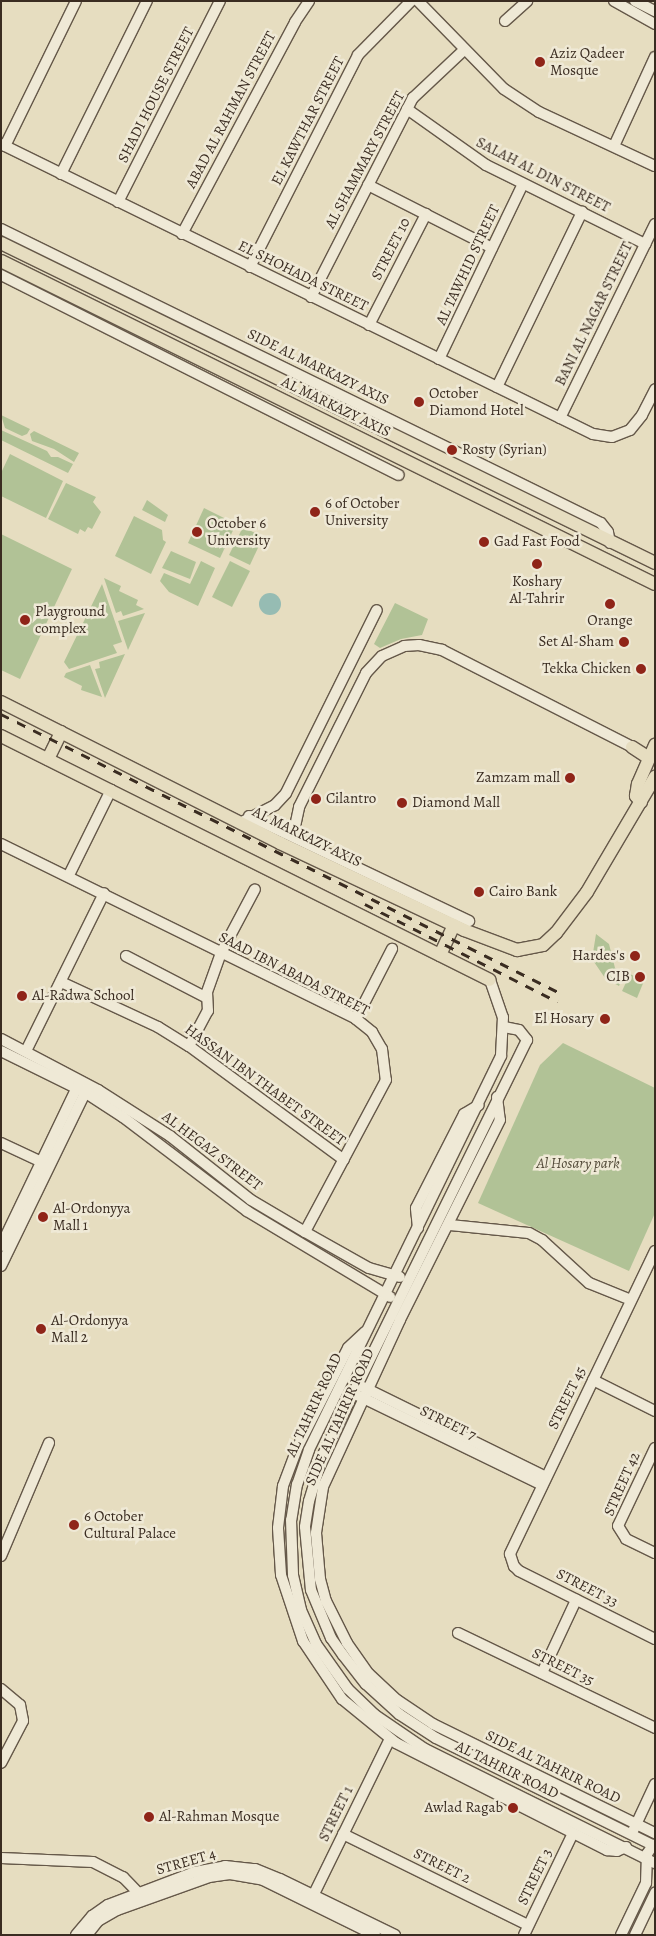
<!DOCTYPE html>
<html>
<head>
<meta charset="utf-8">
<style>
  body { margin:0 }
  #map { position:relative; width:656px; height:1936px; overflow:hidden; background:#e6ddc0; font-family:Alegreya,serif }
  div>[style] { position:absolute }
  [style*='--x'] { left:calc(var(--x)*1px); top:calc(var(--y)*1px); width:calc(var(--w)*1px); rotate:calc(var(--a)*1deg) }
  .green>* { inset:0; background:#b1c296 }
  .water>* { inset:0; background:#96bcb3 }
  .round { border-radius:50% }
  .roads { filter:drop-shadow(1px 0 #655849) drop-shadow(-1px 0 #655849) drop-shadow(0 1px #655849) drop-shadow(0 -1px #655849) }
  .minor>* { height:10px; margin:-5px; padding:0 5px; transform-origin:5px; border-radius:5px; background:#efe9d6 }
  .major>* { height:12px; margin:-6px; padding:0 6px; transform-origin:6px; border-radius:6px; background:#e6ddc0 }
  .rail>* { height:2.5px; margin-top:-1.25px; transform-origin:0; background:repeating-linear-gradient(90deg,#3a2c21 0 9px,transparent 0 18px) }
  .dots>* { width:14px; height:14px; translate:-50% -50%; box-sizing:border-box; border:2px solid #efe9d6; border-radius:50% }
  span { translate:-50% -50%; white-space:nowrap; text-align:center; line-height:1.15; -webkit-text-stroke:5px #efe9d6; paint-order:stroke }
  .poi-label { font-size:15px; color:#3a2c21 }
  .left { translate:0 -50%; text-align:left }
  .right { translate:-100% -50%; text-align:right }
  .street-label { font-size:15px; color:#3a2c21 }
  .park-label { font-size:15px; color:#524a38; font-style:italic }
  .frame { position:absolute; inset:0; border:2px solid #3a2c21; pointer-events:none }
</style>
</head>
<body>
<div id="map">
  <div class="green">
    <div style="clip-path:polygon(1px 415px,30px 429px,27px 434px,22px 436px,5px 428px)"></div>
    <div style="clip-path:polygon(1px 430px,47px 451px,51px 457px,58px 457px,73px 464px,68px 473px,1px 440px)"></div>
    <div style="clip-path:polygon(34px 431px,79px 453px,74px 462px,54px 449px,32px 441px,30px 434px)"></div>
    <div style="clip-path:polygon(10px 454px,63px 481px,46px 518px,1px 496px,1px 473px)"></div>
    <div style="clip-path:polygon(66px 483px,96px 497px,93px 502px,101px 512px,92px 529px,88px 527px,85px 532px,80px 529px,78px 534px,48px 519px)"></div>
    <div style="clip-path:polygon(147px 500px,168px 515px,165px 522px,142px 510px)"></div>
    <div style="clip-path:polygon(204px 508px,236px 524px,220px 558px,188px 543px)"></div>
    <div style="clip-path:polygon(134px 516px,162px 530px,163px 540px,166px 542px,151px 574px,115px 556px)"></div>
    <div style="clip-path:polygon(243px 527px,263px 537px,250px 565px,229px 555px)"></div>
    <div style="clip-path:polygon(1px 534px,72px 569px,20px 679px,1px 670px)"></div>
    <div style="clip-path:polygon(171px 551px,196px 562px,190px 579px,162px 568px)"></div>
    <div style="clip-path:polygon(201px 561px,215px 568px,198px 606px,169px 592px,160px 581px,164px 573px,190px 584px)"></div>
    <div style="clip-path:polygon(230px 561px,250px 571px,232px 607px,212px 597px)"></div>
    <div style="clip-path:polygon(104px 578px,121px 586px,119px 591px,138px 600px,136px 605px,144px 609px,123px 616px,121px 611px,116px 613px)"></div>
    <div style="clip-path:polygon(102px 584px,122px 642px,113px 645px,117px 653px,69px 669px,64px 662px)"></div>
    <div style="clip-path:polygon(395px 603px,428px 619px,422px 635px,401px 639px,380px 648px,374px 644px)"></div>
    <div style="clip-path:polygon(145px 613px,128px 650px,118px 621px)"></div>
    <div style="clip-path:polygon(125px 654px,105px 698px,95px 669px,100px 668px,99px 662px)"></div>
    <div style="clip-path:polygon(90px 665px,102px 697px,81px 690px,82px 686px,64px 677px,66px 673px)"></div>
    <div style="clip-path:polygon(596px 934px,609px 944px,615px 968px,625px 974px,619px 986px,605px 978px,592px 959px)"></div>
    <div style="clip-path:polygon(630px 974px,644px 981px,637px 998px,622px 991px)"></div>
    <div style="clip-path:polygon(563px 1043px,655px 1088px,655px 1213px,629px 1271px,478px 1203px,540px 1065px)"></div>
  </div>
  <div class="water">
    <div class="round" style="left:259px;top:593px;width:22px;height:22px"></div>
  </div>
  <div class="roads">
    <div class="minor">
      <div style="--x:418;--y:1;--w:123;--a:45.7"></div>
      <div style="--x:504;--y:89;--w:42;--a:33.3"></div>
      <div style="--x:539;--y:112;--w:128;--a:25"></div>
      <div style="--x:614;--y:1;--w:47;--a:29.3"></div>
      <div style="--x:635;--y:1;--w:22;--a:27"></div>
      <div style="--x:505;--y:21;--w:30;--a:-42"></div>
      <div style="--x:407;--y:109;--w:97;--a:35.3"></div>
      <div style="--x:486;--y:165;--w:178;--a:26.4"></div>
      <div style="--x:1;--y:144;--w:659;--a:26.1"></div>
      <div style="--x:593;--y:434;--w:19;--a:9"></div>
      <div style="--x:612;--y:437;--w:19;--a:-21"></div>
      <div style="--x:630;--y:430;--w:19;--a:-51"></div>
      <div style="--x:642;--y:415;--w:29;--a:-63"></div>
      <div style="--x:5;--y:146;--w:161;--a:-63.9"></div>
      <div style="--x:614;--y:146;--w:98;--a:-65.3"></div>
      <div style="--x:61;--y:174;--w:193;--a:-63.6"></div>
      <div style="--x:368;--y:185;--w:139;--a:26.9"></div>
      <div style="--x:118;--y:202;--w:225;--a:-63.1"></div>
      <div style="--x:1;--y:229;--w:668;--a:26.1"></div>
      <div style="--x:601;--y:523;--w:11;--a:52"></div>
      <div style="--x:608;--y:532;--w:11;--a:80"></div>
      <div style="--x:182;--y:234;--w:240;--a:-61.9"></div>
      <div style="--x:295;--y:22;--w:25;--a:-56"></div>
      <div style="--x:250;--y:267;--w:238;--a:-63"></div>
      <div style="--x:358;--y:55;--w:76;--a:-45.5"></div>
      <div style="--x:1;--y:275;--w:445;--a:26.7"></div>
      <div style="--x:311;--y:297;--w:224;--a:-62.9"></div>
      <div style="--x:413;--y:98;--w:70;--a:-43.3"></div>
      <div style="--x:369;--y:325;--w:125;--a:-62.8"></div>
      <div style="--x:439;--y:359;--w:194;--a:-64.4"></div>
      <div style="--x:497;--y:387;--w:195;--a:-64.1"></div>
      <div style="--x:560;--y:418;--w:216;--a:-63.9"></div>
      <div style="--x:249;--y:816;--w:244;--a:25.5"></div>
      <div style="--x:240;--y:823;--w:39;--a:-27"></div>
      <div style="--x:275;--y:805;--w:16;--a:-47"></div>
      <div style="--x:286;--y:793;--w:204;--a:-63.6"></div>
      <div style="--x:293;--y:836;--w:30;--a:-78"></div>
      <div style="--x:299;--y:807;--w:150;--a:-63.4"></div>
      <div style="--x:366;--y:673;--w:23;--a:-47"></div>
      <div style="--x:382;--y:656;--w:24;--a:-24"></div>
      <div style="--x:404;--y:646;--w:15;--a:-4"></div>
      <div style="--x:419;--y:645;--w:24;--a:12"></div>
      <div style="--x:442;--y:650;--w:213;--a:27"></div>
      <div style="--x:1;--y:844;--w:396;--a:26.2"></div>
      <div style="--x:356;--y:1019;--w:21;--a:39"></div>
      <div style="--x:372;--y:1032;--w:20;--a:60"></div>
      <div style="--x:382;--y:1049;--w:31;--a:83"></div>
      <div style="--x:386;--y:1080;--w:172;--a:118.1"></div>
      <div style="--x:69;--y:875;--w:95;--a:-63.7"></div>
      <div style="--x:126;--y:956;--w:91;--a:27.4"></div>
      <div style="--x:490;--y:980;--w:39;--a:71"></div>
      <div style="--x:503;--y:1017;--w:39;--a:93"></div>
      <div style="--x:501;--y:1056;--w:438;--a:116"></div>
      <div style="--x:309;--y:1450;--w:36;--a:109"></div>
      <div style="--x:297;--y:1484;--w:36;--a:99"></div>
      <div style="--x:291;--y:1520;--w:55;--a:87.9"></div>
      <div style="--x:293;--y:1575;--w:36;--a:77"></div>
      <div style="--x:301;--y:1610;--w:37;--a:66"></div>
      <div style="--x:316;--y:1644;--w:55;--a:54.6"></div>
      <div style="--x:348;--y:1689;--w:37;--a:44"></div>
      <div style="--x:375;--y:1715;--w:60;--a:34.2"></div>
      <div style="--x:425;--y:1749;--w:257;--a:26.4"></div>
      <div style="--x:61;--y:982;--w:107;--a:24.9"></div>
      <div style="--x:158;--y:1027;--w:36;--a:32"></div>
      <div style="--x:189;--y:1046;--w:192;--a:36.3"></div>
      <div style="--x:356;--y:1019;--w:79;--a:-62.8"></div>
      <div style="--x:504;--y:1027;--w:15;--a:11"></div>
      <div style="--x:519;--y:1030;--w:13;--a:51"></div>
      <div style="--x:527;--y:1040;--w:462;--a:116.2"></div>
      <div style="--x:323;--y:1455;--w:48;--a:106.9"></div>
      <div style="--x:309;--y:1501;--w:26;--a:99"></div>
      <div style="--x:305;--y:1527;--w:63;--a:84.6"></div>
      <div style="--x:311;--y:1590;--w:52;--a:67.4"></div>
      <div style="--x:331;--y:1638;--w:21;--a:55"></div>
      <div style="--x:343;--y:1655;--w:37;--a:52"></div>
      <div style="--x:366;--y:1684;--w:45;--a:42.3"></div>
      <div style="--x:399;--y:1714;--w:44;--a:33"></div>
      <div style="--x:436;--y:1738;--w:244;--a:26.3"></div>
      <div style="--x:1;--y:1039;--w:110;--a:27.7"></div>
      <div style="--x:98;--y:1090;--w:85;--a:32.6"></div>
      <div style="--x:170;--y:1136;--w:103;--a:38.3"></div>
      <div style="--x:251;--y:1200;--w:63;--a:30.7"></div>
      <div style="--x:305;--y:1232;--w:73;--a:29.4"></div>
      <div style="--x:369;--y:1268;--w:32;--a:16"></div>
      <div style="--x:189;--y:1046;--w:40;--a:-62"></div>
      <div style="--x:208;--y:1011;--w:19;--a:-93"></div>
      <div style="--x:207;--y:992;--w:41;--a:-70.3"></div>
      <div style="--x:221;--y:953;--w:72;--a:-62"></div>
      <div style="--x:1;--y:1051;--w:95;--a:26.3"></div>
      <div style="--x:86;--y:1093;--w:44;--a:33"></div>
      <div style="--x:123;--y:1117;--w:156;--a:37.2"></div>
      <div style="--x:247;--y:1211;--w:167;--a:31"></div>
      <div style="--x:26;--y:1051;--w:176;--a:-63.7"></div>
      <div style="--x:497;--y:1097;--w:23;--a:83"></div>
      <div style="--x:500;--y:1120;--w:224;--a:116.6"></div>
      <div style="--x:400;--y:1320;--w:184;--a:114.8"></div>
      <div style="--x:323;--y:1487;--w:47;--a:98.7"></div>
      <div style="--x:316;--y:1533;--w:46;--a:85"></div>
      <div style="--x:320;--y:1579;--w:23;--a:75"></div>
      <div style="--x:326;--y:1601;--w:47;--a:63.4"></div>
      <div style="--x:347;--y:1643;--w:38;--a:55"></div>
      <div style="--x:369;--y:1674;--w:38;--a:43"></div>
      <div style="--x:397;--y:1700;--w:43;--a:33.7"></div>
      <div style="--x:433;--y:1724;--w:247;--a:26.2"></div>
      <div style="--x:1;--y:1143;--w:52;--a:25.1"></div>
      <div style="--x:450;--y:1225;--w:79;--a:5.8"></div>
      <div style="--x:529;--y:1233;--w:15;--a:28"></div>
      <div style="--x:542;--y:1240;--w:64;--a:42.5"></div>
      <div style="--x:589;--y:1283;--w:45;--a:22"></div>
      <div style="--x:418;--y:1228;--w:20;--a:-96"></div>
      <div style="--x:416;--y:1208;--w:106;--a:-62.9"></div>
      <div style="--x:464;--y:1114;--w:17;--a:-31"></div>
      <div style="--x:1;--y:1246;--w:181;--a:-64.4"></div>
      <div style="--x:655;--y:1251;--w:336;--a:115.6"></div>
      <div style="--x:510;--y:1554;--w:13;--a:72"></div>
      <div style="--x:514;--y:1566;--w:7;--a:45"></div>
      <div style="--x:519;--y:1571;--w:152;--a:26.6"></div>
      <div style="--x:1;--y:1266;--w:197;--a:-64.1"></div>
      <div style="--x:365;--y:1332;--w:23;--a:137"></div>
      <div style="--x:348;--y:1348;--w:110;--a:117"></div>
      <div style="--x:298;--y:1446;--w:43;--a:110.6"></div>
      <div style="--x:283;--y:1486;--w:42;--a:96.8"></div>
      <div style="--x:278;--y:1528;--w:47;--a:86.3"></div>
      <div style="--x:281;--y:1575;--w:70;--a:71.6"></div>
      <div style="--x:303;--y:1641;--w:70;--a:56.1"></div>
      <div style="--x:342;--y:1699;--w:70;--a:39.2"></div>
      <div style="--x:396;--y:1743;--w:237;--a:26.9"></div>
      <div style="--x:607;--y:1850;--w:10;--a:6"></div>
      <div style="--x:617;--y:1851;--w:10;--a:-24"></div>
      <div style="--x:593;--y:1380;--w:69;--a:26.6"></div>
      <div style="--x:363;--y:1387;--w:204;--a:26.2"></div>
      <div style="--x:357;--y:1395;--w:206;--a:25.9"></div>
      <div style="--x:655;--y:1448;--w:86;--a:115.4"></div>
      <div style="--x:618;--y:1526;--w:15;--a:58"></div>
      <div style="--x:626;--y:1539;--w:32;--a:26"></div>
      <div style="--x:1;--y:1556;--w:123;--a:-67"></div>
      <div style="--x:458;--y:1633;--w:219;--a:25.7"></div>
      <div style="--x:542;--y:1673;--w:81;--a:-65"></div>
      <div style="--x:1;--y:1689;--w:25;--a:40"></div>
      <div style="--x:20;--y:1705;--w:16;--a:79"></div>
      <div style="--x:23;--y:1721;--w:47;--a:117.6"></div>
      <div style="--x:633;--y:1831;--w:52;--a:-64.9"></div>
      <div style="--x:343;--y:1834;--w:206;--a:26.2"></div>
      <div style="--x:1;--y:1858;--w:92;--a:2.5"></div>
      <div style="--x:93;--y:1862;--w:34;--a:27"></div>
      <div style="--x:123;--y:1877;--w:28;--a:46"></div>
      <div style="--x:311;--y:1900;--w:179;--a:-63.9"></div>
      <div style="--x:76;--y:1935;--w:25;--a:-50"></div>
      <div style="--x:92;--y:1916;--w:19;--a:-35"></div>
      <div style="--x:108;--y:1905;--w:93;--a:-20.8"></div>
      <div style="--x:195;--y:1872;--w:31;--a:-11"></div>
      <div style="--x:225;--y:1866;--w:30;--a:6"></div>
      <div style="--x:255;--y:1869;--w:27;--a:22"></div>
      <div style="--x:280;--y:1879;--w:128;--a:26"></div>
      <div style="--x:87;--y:1935;--w:18;--a:-52"></div>
      <div style="--x:98;--y:1921;--w:22;--a:-30"></div>
      <div style="--x:117;--y:1910;--w:98;--a:-19.7"></div>
      <div style="--x:209;--y:1877;--w:21;--a:-8"></div>
      <div style="--x:230;--y:1874;--w:34;--a:10"></div>
      <div style="--x:263;--y:1880;--w:125;--a:26.2"></div>
      <div style="--x:524;--y:1935;--w:113;--a:-64.3"></div>
      <div style="--x:621;--y:1935;--w:58;--a:-64.3"></div>
      <div style="--x:646;--y:1883;--w:29;--a:-88"></div>
      <div style="--x:647;--y:1854;--w:11;--a:-56"></div>
      <div style="--x:635;--y:1935;--w:47;--a:-64.5"></div>
    </div>
    <div class="major">
      <div style="--x:1;--y:243;--w:728;--a:26.07"></div>
      <div style="--x:1;--y:261;--w:729;--a:26.28"></div>
      <div style="--x:1;--y:702;--w:313;--a:26.8"></div>
      <div style="--x:280;--y:843;--w:204;--a:25.3"></div>
      <div style="--x:464;--y:930;--w:57;--a:20.7"></div>
      <div style="--x:517;--y:950;--w:26;--a:-11"></div>
      <div style="--x:543;--y:945;--w:18;--a:-43"></div>
      <div style="--x:556;--y:933;--w:51;--a:-52.9"></div>
      <div style="--x:587;--y:892;--w:134;--a:-59.4"></div>
      <div style="--x:1;--y:736;--w:546;--a:26.52"></div>
      <div style="--x:632;--y:747;--w:20;--a:33"></div>
      <div style="--x:48;--y:759;--w:30;--a:-64"></div>
      <div style="--x:641;--y:802;--w:8;--a:-130"></div>
      <div style="--x:636;--y:796;--w:12;--a:-81"></div>
      <div style="--x:638;--y:784;--w:43;--a:-66.4"></div>
      <div style="--x:440;--y:955;--w:33;--a:-65"></div>
    </div>
  </div>
  <div class="rail">
    <div style="--x:1;--y:714;--w:627;--a:26.52"></div>
    <div style="--x:365;--y:904;--w:216;--a:26.9"></div>
  </div>
  <div class="dots">
    <div style="left:540px;top:62px;background:#8f2418"></div>
    <div style="left:419px;top:402px;background:#8f2418"></div>
    <div style="left:452px;top:450px;background:#8f2418"></div>
    <div style="left:315px;top:512px;background:#8f2418"></div>
    <div style="left:197px;top:532px;background:#8f2418"></div>
    <div style="left:484px;top:542px;background:#8f2418"></div>
    <div style="left:537px;top:564px;background:#8f2418"></div>
    <div style="left:610px;top:604px;background:#8f2418"></div>
    <div style="left:25px;top:620px;background:#8f2418"></div>
    <div style="left:624px;top:642px;background:#8f2418"></div>
    <div style="left:641px;top:669px;background:#8f2418"></div>
    <div style="left:570px;top:778px;background:#8f2418"></div>
    <div style="left:316px;top:799px;background:#8f2418"></div>
    <div style="left:402px;top:803px;background:#8f2418"></div>
    <div style="left:479px;top:892px;background:#8f2418"></div>
    <div style="left:635px;top:956px;background:#8f2418"></div>
    <div style="left:640px;top:977px;background:#8f2418"></div>
    <div style="left:22px;top:996px;background:#8f2418"></div>
    <div style="left:605px;top:1019px;background:#8f2418"></div>
    <div style="left:43px;top:1217px;background:#8f2418"></div>
    <div style="left:41px;top:1329px;background:#8f2418"></div>
    <div style="left:74px;top:1525px;background:#8f2418"></div>
    <div style="left:513px;top:1808px;background:#8f2418"></div>
    <div style="left:149px;top:1817px;background:#8f2418"></div>
  </div>
  <div class="poi-label">
    <span class="left" style="left:550px;top:62px">Aziz Qadeer<br>Mosque</span>
    <span class="left" style="left:429px;top:402px">October<br>Diamond Hotel</span>
    <span class="left" style="left:462px;top:450px">Rosty (Syrian)</span>
    <span class="left" style="left:325px;top:512px">6 of October<br>University</span>
    <span class="left" style="left:207px;top:532px">October 6<br>University</span>
    <span class="left" style="left:494px;top:542px">Gad Fast Food</span>
    <span style="left:537px;top:590px">Koshary<br>Al-Tahrir</span>
    <span class="left" style="left:35px;top:620px">Playground<br>complex</span>
    <span style="left:610px;top:621px">Orange</span>
    <span class="right" style="left:614px;top:642px">Set Al-Sham</span>
    <span class="right" style="left:631px;top:669px">Tekka Chicken</span>
    <span class="right" style="left:560px;top:778px">Zamzam mall</span>
    <span class="left" style="left:326px;top:799px">Cilantro</span>
    <span class="left" style="left:412px;top:803px">Diamond Mall</span>
    <span class="left" style="left:489px;top:892px">Cairo Bank</span>
    <span class="right" style="left:625px;top:956px">Hardes's</span>
    <span class="right" style="left:630px;top:977px">CIB</span>
    <span class="left" style="left:32px;top:996px">Al-Radwa School</span>
    <span class="right" style="left:594px;top:1019px">El Hosary</span>
    <span class="left" style="left:53px;top:1217px">Al-Ordonyya<br>Mall 1</span>
    <span class="left" style="left:51px;top:1329px">Al-Ordonyya<br>Mall 2</span>
    <span class="left" style="left:84px;top:1525px">6 October<br>Cultural Palace</span>
    <span class="right" style="left:503px;top:1808px">Awlad Ragab</span>
    <span class="left" style="left:159px;top:1817px">Al-Rahman Mosque</span>
  </div>
  <div class="street-label">
    <span style="left:156px;top:95px;rotate:-63deg">SHADI HOUSE STREET</span>
    <span style="left:231px;top:110px;rotate:-62deg">ABAD AL RAHMAN STREET</span>
    <span style="left:308px;top:121px;rotate:-63deg">EL KAWTHAR STREET</span>
    <span style="left:365px;top:160px;rotate:-62deg">AL SHAMMARY STREET</span>
    <span style="left:543px;top:175px;rotate:27deg">SALAH AL DIN STREET</span>
    <span style="left:391px;top:249px;rotate:-63deg">STREET 10</span>
    <span style="left:468px;top:265px;rotate:-65deg">AL TAWHID STREET</span>
    <span style="left:303px;top:276px;rotate:26deg">EL SHOHADA STREET</span>
    <span style="left:594px;top:314px;rotate:-64deg">BANI AL NAGAR STREET</span>
    <span style="left:318px;top:367px;rotate:26deg">SIDE AL MARKAZY AXIS</span>
    <span style="left:336px;top:407px;rotate:26deg">AL MARKAZY AXIS</span>
    <span style="left:307px;top:837px;rotate:26deg">AL MARKAZY AXIS</span>
    <span style="left:294px;top:974px;rotate:27deg">SAAD IBN ABADA STREET</span>
    <span style="left:265px;top:1085px;rotate:36deg">HASSAN IBN THABET STREET</span>
    <span style="left:212px;top:1151px;rotate:37deg">AL HEGAZ STREET</span>
    <span style="left:567px;top:1398px;rotate:-64deg">STREET 45</span>
    <span style="left:314px;top:1405px;rotate:-65deg">AL TAHRIR ROAD</span>
    <span style="left:340px;top:1417px;rotate:-66deg">SIDE AL TAHRIR ROAD</span>
    <span style="left:448px;top:1423px;rotate:26deg">STREET 7</span>
    <span style="left:622px;top:1484px;rotate:-66deg">STREET 42</span>
    <span style="left:587px;top:1588px;rotate:27deg">STREET 33</span>
    <span style="left:563px;top:1667px;rotate:26deg">STREET 35</span>
    <span style="left:553px;top:1767px;rotate:26deg">SIDE AL TAHRIR ROAD</span>
    <span style="left:507px;top:1770px;rotate:26deg">AL TAHRIR ROAD</span>
    <span style="left:336px;top:1814px;rotate:-64deg">STREET 1</span>
    <span style="left:186px;top:1862px;rotate:-16deg">STREET 4</span>
    <span style="left:442px;top:1866px;rotate:26deg">STREET 2</span>
    <span style="left:535px;top:1877px;rotate:-64deg">STREET 3</span>
  </div>
  <div class="park-label">
    <span style="left:578px;top:1164px">Al Hosary park</span>
  </div>
  <div class="frame"></div>
</div>
</body>
</html>
